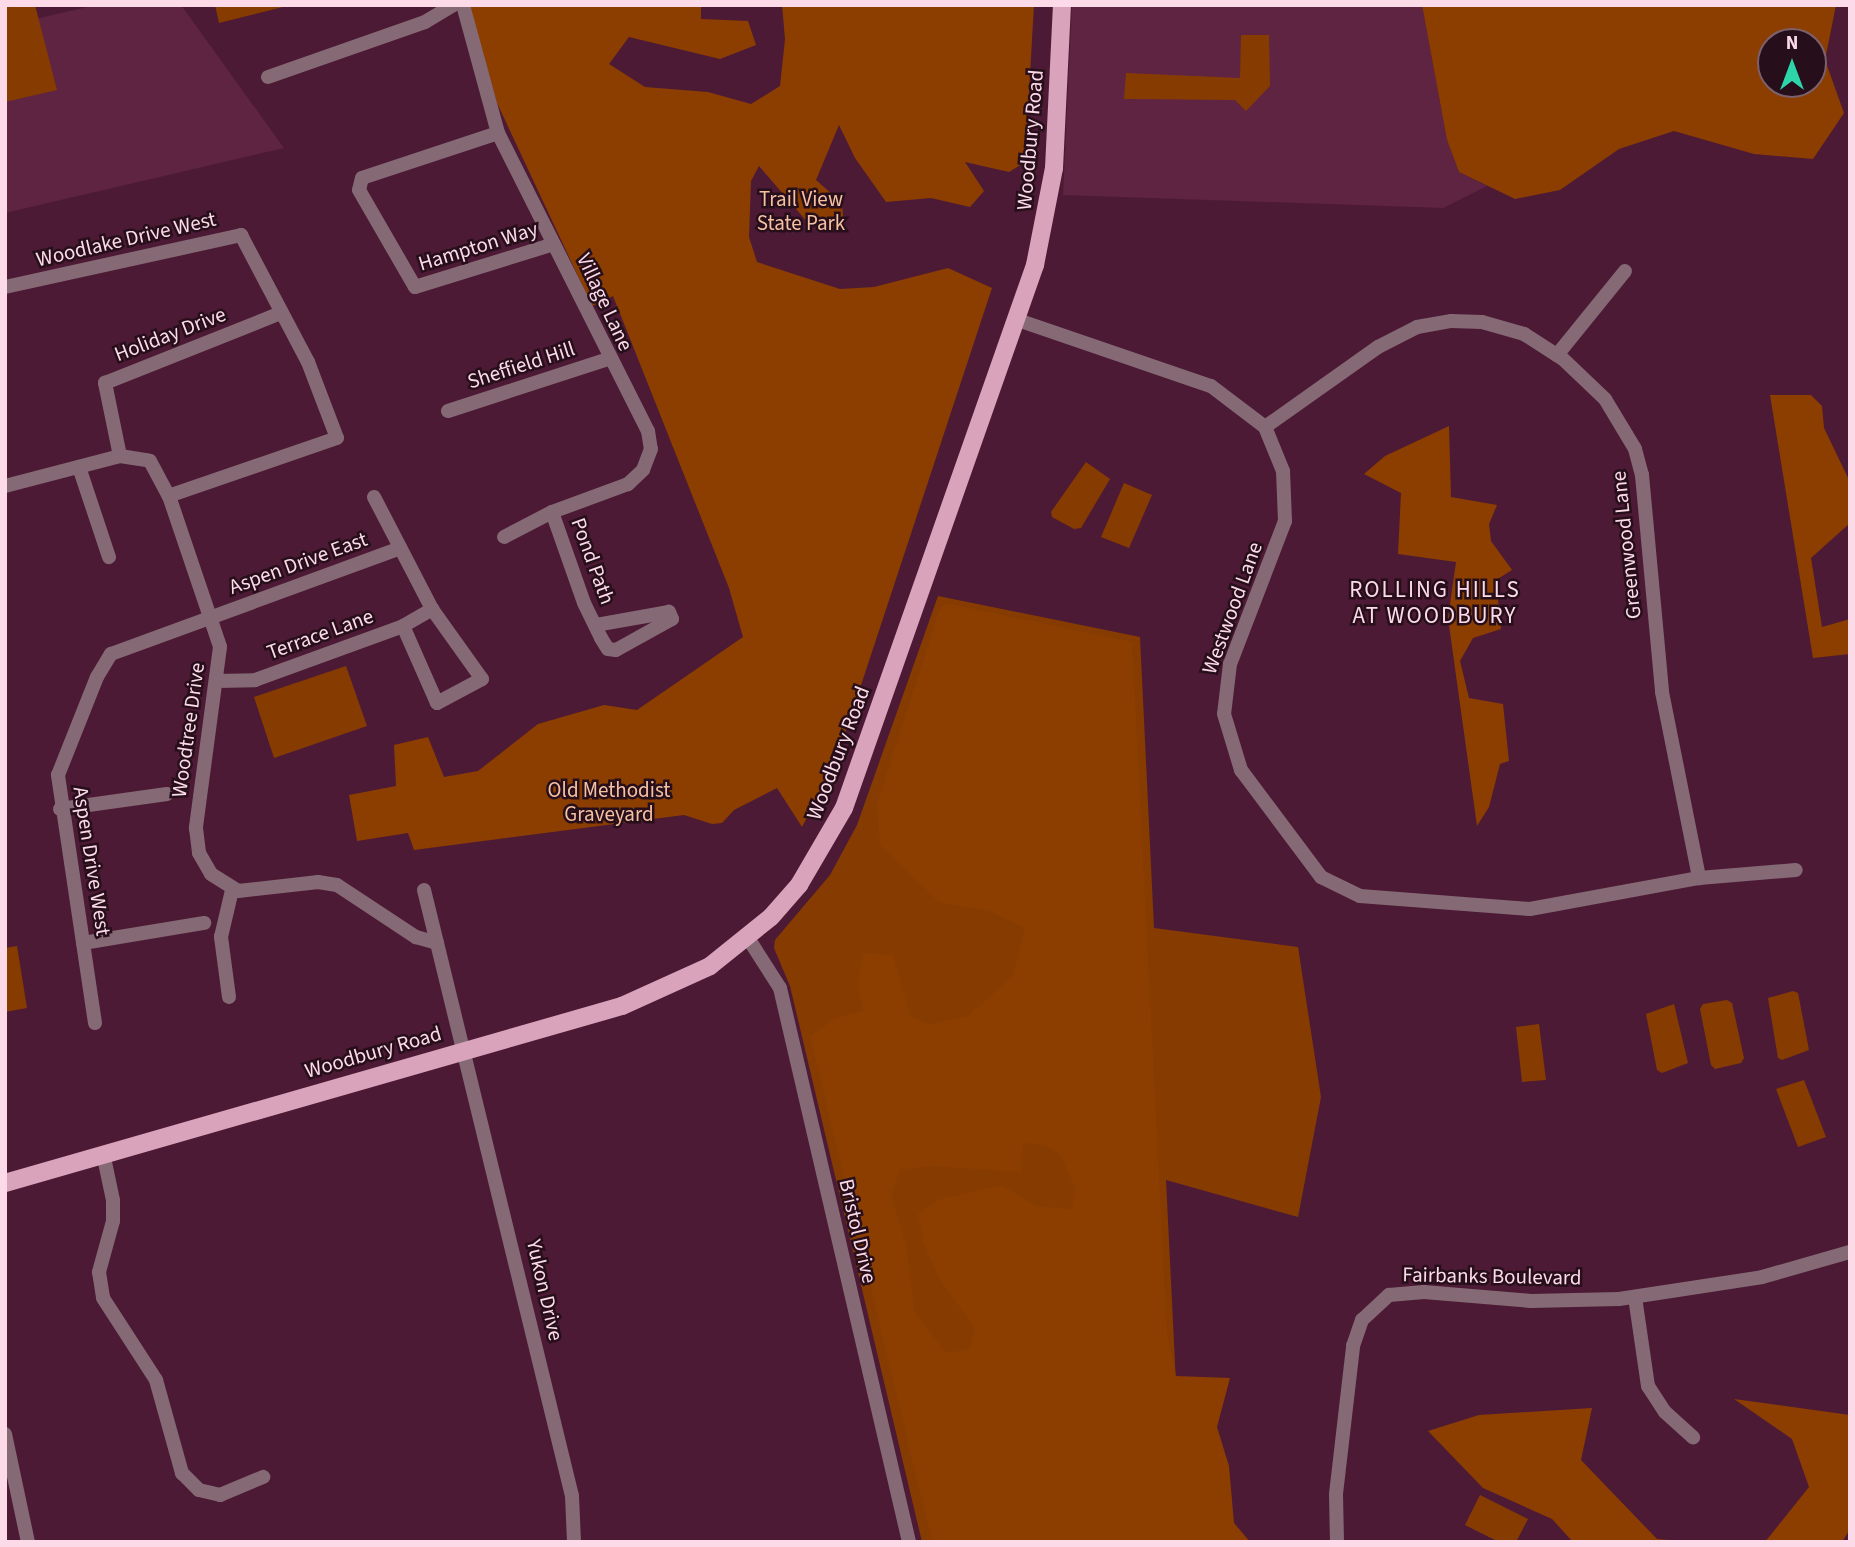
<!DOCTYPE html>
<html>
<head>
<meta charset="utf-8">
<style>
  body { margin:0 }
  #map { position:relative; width:1855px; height:1547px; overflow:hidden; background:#4d1a35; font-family:"Source Sans 3",sans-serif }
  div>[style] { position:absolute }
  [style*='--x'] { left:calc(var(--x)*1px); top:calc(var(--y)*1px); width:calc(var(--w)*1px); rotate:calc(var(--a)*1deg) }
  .built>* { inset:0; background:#5e2442 }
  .green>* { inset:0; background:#863c00 }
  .forest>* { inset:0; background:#8b3e00 }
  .minor>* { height:14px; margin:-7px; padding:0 7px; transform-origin:7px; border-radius:7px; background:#856a75 }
  .major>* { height:18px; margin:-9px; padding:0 9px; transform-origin:9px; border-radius:9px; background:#d9a3bb }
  span { translate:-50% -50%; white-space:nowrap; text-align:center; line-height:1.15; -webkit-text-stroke:5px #260f1a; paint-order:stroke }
  .street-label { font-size:21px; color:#fcdae8 }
  .park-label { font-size:21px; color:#f6c1a3 }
  .neighbourhood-label { font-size:23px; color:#fcdae8; letter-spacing:2px }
  .frame { position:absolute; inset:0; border:7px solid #fcdae8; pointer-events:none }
  .north { position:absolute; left:1757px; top:28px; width:70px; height:70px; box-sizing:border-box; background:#260f1a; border:2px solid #7c606c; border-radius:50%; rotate:0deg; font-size:19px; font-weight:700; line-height:28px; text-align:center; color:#fcdae8 }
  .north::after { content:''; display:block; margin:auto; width:24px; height:32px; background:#2ed4aa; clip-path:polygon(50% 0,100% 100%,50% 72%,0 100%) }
</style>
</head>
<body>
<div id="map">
  <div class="built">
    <div style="clip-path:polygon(96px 5px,181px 5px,284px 148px,5px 213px,5px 26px)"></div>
    <div style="clip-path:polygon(1072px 5px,1422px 5px,1447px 140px,1459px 172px,1487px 186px,1443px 208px,1063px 195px)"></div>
  </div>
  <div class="green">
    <div style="clip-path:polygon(5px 5px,35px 5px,57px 90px,5px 102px)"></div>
    <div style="clip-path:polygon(215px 5px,291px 5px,219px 23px)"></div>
    <div style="clip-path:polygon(1241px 35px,1269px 35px,1270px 86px,1246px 111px,1235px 100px,1124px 99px,1126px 73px,1240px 78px)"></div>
    <div style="clip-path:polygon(1086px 462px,1110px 479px,1081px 528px,1074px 529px,1052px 517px,1051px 512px)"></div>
    <div style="clip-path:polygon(1124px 483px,1152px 495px,1129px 548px,1101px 537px)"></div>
    <div style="clip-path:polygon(938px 596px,1140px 637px,1154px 928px,1298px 947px,1321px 1097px,1298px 1217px,1166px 1180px,1181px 1485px,1220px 1542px,922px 1542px,790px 986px,774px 948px,775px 940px,830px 875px,857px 825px)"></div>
    <div style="clip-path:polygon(346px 666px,367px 726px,274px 758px,254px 697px)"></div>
    <div style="clip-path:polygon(17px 946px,27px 1008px,5px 1012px,5px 948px)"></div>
    <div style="clip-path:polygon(1793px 991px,1798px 993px,1809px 1050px,1782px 1060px,1778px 1058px,1768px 998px)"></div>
    <div style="clip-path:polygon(1727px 1000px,1732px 1003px,1744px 1058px,1741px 1063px,1715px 1069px,1711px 1065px,1700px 1009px,1703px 1004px)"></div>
    <div style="clip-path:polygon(1674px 1004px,1688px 1063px,1662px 1073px,1657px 1070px,1646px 1014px)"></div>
    <div style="clip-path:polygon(1539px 1024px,1546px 1080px,1522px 1082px,1516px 1027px)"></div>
    <div style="clip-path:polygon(1804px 1080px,1826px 1137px,1798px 1147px,1776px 1089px)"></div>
    <div style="clip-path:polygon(1480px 1495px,1528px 1519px,1516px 1542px,1499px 1542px,1465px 1525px)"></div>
  </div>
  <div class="forest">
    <div style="clip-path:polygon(469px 5px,701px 5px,701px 19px,748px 21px,756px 45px,720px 59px,629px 37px,609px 64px,645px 87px,708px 92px,751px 104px,780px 86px,785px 39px,782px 5px,1034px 5px,1025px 162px,1009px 172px,965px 162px,984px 191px,970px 207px,931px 198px,886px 202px,855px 158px,839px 125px,816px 180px,842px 203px,844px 228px,809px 224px,759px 166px,751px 181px,749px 237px,757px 262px,840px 289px,874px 287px,948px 268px,992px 288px,836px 761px,802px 827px,777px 788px,734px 810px,722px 823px,712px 824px,684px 815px,414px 850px,408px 833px,357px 841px,349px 795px,396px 786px,394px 745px,428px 737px,444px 777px,478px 771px,538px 724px,604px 705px,637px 710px,743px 637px,729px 588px,613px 296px,592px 306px,497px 103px)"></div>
    <div style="clip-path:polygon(evenodd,1422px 5px,1836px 5px,1825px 60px,1844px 113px,1813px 159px,1754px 154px,1674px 131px,1619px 149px,1560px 190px,1515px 199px,1459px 172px,1447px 140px,1422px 5px,1813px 42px,1813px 84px,1771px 84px,1771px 42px,1813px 42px)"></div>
    <div style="clip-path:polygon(1770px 395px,1811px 395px,1822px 406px,1824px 428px,1850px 482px,1850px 523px,1811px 558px,1822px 627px,1850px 619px,1850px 654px,1813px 658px)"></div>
    <div style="clip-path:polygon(1449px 426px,1451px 497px,1497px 505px,1489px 524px,1491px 541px,1512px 570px,1496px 580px,1501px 629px,1473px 638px,1460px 661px,1469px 698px,1503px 704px,1509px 761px,1500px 764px,1489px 807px,1477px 826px,1448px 618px,1456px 562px,1398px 554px,1401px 493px,1364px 474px,1385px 456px)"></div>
    <div style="clip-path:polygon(evenodd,946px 603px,1132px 642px,1167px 1336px,1176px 1376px,1230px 1378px,1217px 1427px,1229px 1466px,1234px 1523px,1250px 1542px,932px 1542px,810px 1036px,836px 1018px,863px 1011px,858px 985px,863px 953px,893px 955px,911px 1017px,930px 1024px,968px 1016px,1013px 976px,1025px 928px,991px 912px,939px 902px,880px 845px,877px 804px,939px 611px,946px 603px,1023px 1143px,1046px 1145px,1061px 1156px,1076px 1190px,1072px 1209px,1036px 1206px,1001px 1185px,937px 1200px,918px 1214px,923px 1241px,938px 1277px,975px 1328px,969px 1349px,946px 1353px,914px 1311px,907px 1247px,891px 1195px,900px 1170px,929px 1166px,1021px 1172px,1023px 1143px)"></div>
    <div style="clip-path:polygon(1734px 1399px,1850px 1415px,1850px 1529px,1842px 1542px,1765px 1542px,1809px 1487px,1792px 1439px)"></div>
    <div style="clip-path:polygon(1592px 1408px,1581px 1460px,1657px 1539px,1692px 1542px,1573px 1542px,1552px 1519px,1483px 1488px,1428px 1431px,1479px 1415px)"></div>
  </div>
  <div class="minor">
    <div style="--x:463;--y:5;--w:133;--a:74.7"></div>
    <div style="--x:498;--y:133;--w:334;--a:63.3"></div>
    <div style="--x:648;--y:431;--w:18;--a:81"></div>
    <div style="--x:651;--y:449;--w:22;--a:111"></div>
    <div style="--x:643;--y:470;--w:21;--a:137"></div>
    <div style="--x:628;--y:484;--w:81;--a:159.8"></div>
    <div style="--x:552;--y:512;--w:54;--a:152.5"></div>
    <div style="--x:268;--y:77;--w:166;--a:-19.3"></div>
    <div style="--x:425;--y:22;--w:33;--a:-31"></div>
    <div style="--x:498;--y:133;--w:143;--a:161.7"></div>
    <div style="--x:362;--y:178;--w:12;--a:104"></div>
    <div style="--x:359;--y:190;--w:112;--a:60"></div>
    <div style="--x:415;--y:287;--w:145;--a:-17.2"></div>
    <div style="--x:5;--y:287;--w:242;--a:-12.4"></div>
    <div style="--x:241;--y:235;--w:144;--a:62.2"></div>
    <div style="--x:308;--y:362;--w:81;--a:69.1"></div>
    <div style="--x:337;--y:438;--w:178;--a:161"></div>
    <div style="--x:1015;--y:319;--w:207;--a:18.9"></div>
    <div style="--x:1211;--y:386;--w:68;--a:37.2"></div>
    <div style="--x:1265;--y:427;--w:48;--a:67.8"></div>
    <div style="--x:1283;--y:471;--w:50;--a:87.7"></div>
    <div style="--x:1285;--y:521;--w:153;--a:111"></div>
    <div style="--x:1230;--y:664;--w:50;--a:96.8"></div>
    <div style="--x:1224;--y:714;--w:59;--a:73.1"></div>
    <div style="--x:1241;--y:770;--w:134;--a:53.2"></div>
    <div style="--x:1321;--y:877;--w:43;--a:26"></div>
    <div style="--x:1360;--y:896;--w:170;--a:4.4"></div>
    <div style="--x:1530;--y:909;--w:172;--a:-10.4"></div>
    <div style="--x:1699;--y:878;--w:97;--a:-4.7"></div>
    <div style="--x:1557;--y:355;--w:108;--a:-51"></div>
    <div style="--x:448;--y:411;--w:168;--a:-18"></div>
    <div style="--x:1265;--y:427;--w:138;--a:-35.3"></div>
    <div style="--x:1378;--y:347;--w:44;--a:-27.1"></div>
    <div style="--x:1417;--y:327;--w:35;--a:-10"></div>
    <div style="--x:1451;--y:321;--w:31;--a:2"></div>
    <div style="--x:1482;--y:322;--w:44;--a:15.9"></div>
    <div style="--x:1524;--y:334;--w:46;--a:32.7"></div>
    <div style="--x:1563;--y:359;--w:58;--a:43.6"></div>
    <div style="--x:1605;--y:399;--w:58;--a:59"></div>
    <div style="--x:1635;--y:449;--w:27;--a:75"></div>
    <div style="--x:1642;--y:475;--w:218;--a:84.7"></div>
    <div style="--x:1662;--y:692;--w:190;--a:78.7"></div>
    <div style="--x:120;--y:456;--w:75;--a:-101.6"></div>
    <div style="--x:105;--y:383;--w:189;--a:-21.7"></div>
    <div style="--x:79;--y:467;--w:95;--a:71.6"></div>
    <div style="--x:5;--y:486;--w:119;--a:-14.6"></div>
    <div style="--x:120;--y:456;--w:30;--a:9"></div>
    <div style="--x:150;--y:461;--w:40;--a:62"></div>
    <div style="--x:169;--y:496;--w:159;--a:71.3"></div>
    <div style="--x:220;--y:647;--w:183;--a:97.6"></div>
    <div style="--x:196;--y:828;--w:25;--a:83"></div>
    <div style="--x:199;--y:853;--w:24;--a:60"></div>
    <div style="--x:211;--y:874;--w:32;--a:32"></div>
    <div style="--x:238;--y:891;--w:81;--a:-6.4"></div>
    <div style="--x:318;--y:882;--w:19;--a:9"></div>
    <div style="--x:337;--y:885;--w:95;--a:33.4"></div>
    <div style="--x:416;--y:937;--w:22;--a:16"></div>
    <div style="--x:437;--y:943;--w:569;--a:76.28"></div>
    <div style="--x:572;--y:1496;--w:46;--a:87.5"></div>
    <div style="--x:374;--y:497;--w:126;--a:62.6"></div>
    <div style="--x:432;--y:609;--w:86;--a:54.5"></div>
    <div style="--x:482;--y:679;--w:51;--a:151.9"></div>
    <div style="--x:437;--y:703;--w:84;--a:-113.8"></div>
    <div style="--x:552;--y:512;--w:96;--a:70.6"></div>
    <div style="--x:584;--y:603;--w:39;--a:64"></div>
    <div style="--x:601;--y:638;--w:13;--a:58"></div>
    <div style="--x:608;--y:649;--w:8;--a:7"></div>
    <div style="--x:616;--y:650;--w:64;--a:-29"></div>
    <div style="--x:672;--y:619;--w:8;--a:-113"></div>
    <div style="--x:669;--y:612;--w:75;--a:170"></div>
    <div style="--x:216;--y:681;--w:39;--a:-1"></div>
    <div style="--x:255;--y:680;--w:158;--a:-20"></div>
    <div style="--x:403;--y:626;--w:34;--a:-30"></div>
    <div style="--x:60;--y:809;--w:108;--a:-8"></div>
    <div style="--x:424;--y:890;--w:55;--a:76.2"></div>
    <div style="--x:748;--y:938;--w:59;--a:57.4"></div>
    <div style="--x:780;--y:988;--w:569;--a:76.89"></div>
    <div style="--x:83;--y:943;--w:123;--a:-9.4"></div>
    <div style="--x:229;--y:997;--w:61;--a:-97.6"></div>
    <div style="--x:221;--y:937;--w:48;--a:-76.8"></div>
    <div style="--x:95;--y:1023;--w:251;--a:-98.5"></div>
    <div style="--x:58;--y:775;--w:105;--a:-68.3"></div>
    <div style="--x:97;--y:677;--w:27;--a:-59"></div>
    <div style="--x:111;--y:654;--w:308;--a:-20.1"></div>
    <div style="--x:103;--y:1153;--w:48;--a:78"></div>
    <div style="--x:113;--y:1200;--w:21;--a:90"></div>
    <div style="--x:113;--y:1221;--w:53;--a:105.4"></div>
    <div style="--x:99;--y:1272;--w:26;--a:81"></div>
    <div style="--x:103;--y:1298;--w:98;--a:57.1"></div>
    <div style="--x:156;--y:1380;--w:97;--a:74.4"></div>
    <div style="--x:182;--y:1473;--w:24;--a:45"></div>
    <div style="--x:199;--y:1490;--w:22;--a:13"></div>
    <div style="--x:220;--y:1495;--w:47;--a:-22.7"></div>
    <div style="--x:1635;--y:1297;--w:90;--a:81.7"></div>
    <div style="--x:1648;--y:1386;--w:31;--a:57"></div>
    <div style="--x:1665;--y:1412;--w:38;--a:42"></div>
    <div style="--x:5;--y:1434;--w:110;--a:78"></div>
    <div style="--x:1337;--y:1542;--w:48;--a:-91.2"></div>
    <div style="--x:1336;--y:1494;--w:149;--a:-83.4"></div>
    <div style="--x:1353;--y:1346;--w:28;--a:-71"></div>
    <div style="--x:1362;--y:1320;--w:37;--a:-43"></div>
    <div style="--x:1389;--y:1295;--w:35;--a:-5"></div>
    <div style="--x:1424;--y:1292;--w:107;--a:4.8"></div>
    <div style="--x:1531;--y:1301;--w:88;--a:-1.3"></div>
    <div style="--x:1619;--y:1299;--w:145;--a:-8.7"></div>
    <div style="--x:1762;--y:1277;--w:91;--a:-15.9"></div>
  </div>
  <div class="major">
    <div style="--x:5;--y:1183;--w:642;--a:-16.01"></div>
    <div style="--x:622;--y:1006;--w:97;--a:-24.4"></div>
    <div style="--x:710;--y:966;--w:78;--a:-38.8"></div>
    <div style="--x:771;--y:917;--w:43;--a:-48.8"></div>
    <div style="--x:799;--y:885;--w:89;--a:-59.7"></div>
    <div style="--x:844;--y:808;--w:576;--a:-70.62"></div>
    <div style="--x:1035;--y:265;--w:99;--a:-78.9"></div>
    <div style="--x:1054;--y:168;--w:163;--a:-87.2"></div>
  </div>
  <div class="street-label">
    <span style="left:1030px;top:140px;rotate:-85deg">Woodbury Road</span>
    <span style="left:126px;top:239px;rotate:-13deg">Woodlake Drive West</span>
    <span style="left:478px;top:246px;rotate:-17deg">Hampton Way</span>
    <span style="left:605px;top:302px;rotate:65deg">Village Lane</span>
    <span style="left:170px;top:334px;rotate:-21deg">Holiday Drive</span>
    <span style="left:521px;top:365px;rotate:-18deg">Sheffield Hill</span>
    <span style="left:1626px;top:545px;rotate:-96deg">Greenwood Lane</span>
    <span style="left:593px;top:561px;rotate:70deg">Pond Path</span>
    <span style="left:298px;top:563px;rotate:-20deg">Aspen Drive East</span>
    <span style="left:1232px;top:608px;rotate:-70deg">Westwood Lane</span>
    <span style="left:320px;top:634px;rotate:-20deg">Terrace Lane</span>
    <span style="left:188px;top:730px;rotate:-82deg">Woodtree Drive</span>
    <span style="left:838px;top:753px;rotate:-69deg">Woodbury Road</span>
    <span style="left:92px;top:861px;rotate:81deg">Aspen Drive West</span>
    <span style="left:373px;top:1052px;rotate:-16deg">Woodbury Road</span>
    <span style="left:858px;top:1231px;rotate:77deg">Bristol Drive</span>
    <span style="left:1492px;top:1276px;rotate:1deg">Fairbanks Boulevard</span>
    <span style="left:545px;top:1290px;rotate:77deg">Yukon Drive</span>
  </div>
  <div class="park-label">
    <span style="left:801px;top:211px">Trail View<br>State Park</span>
    <span style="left:609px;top:802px">Old Methodist<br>Graveyard</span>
  </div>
  <div class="neighbourhood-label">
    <span style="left:1435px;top:603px">ROLLING HILLS<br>AT WOODBURY</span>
  </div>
  <div class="frame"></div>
  <div class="north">N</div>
</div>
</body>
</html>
